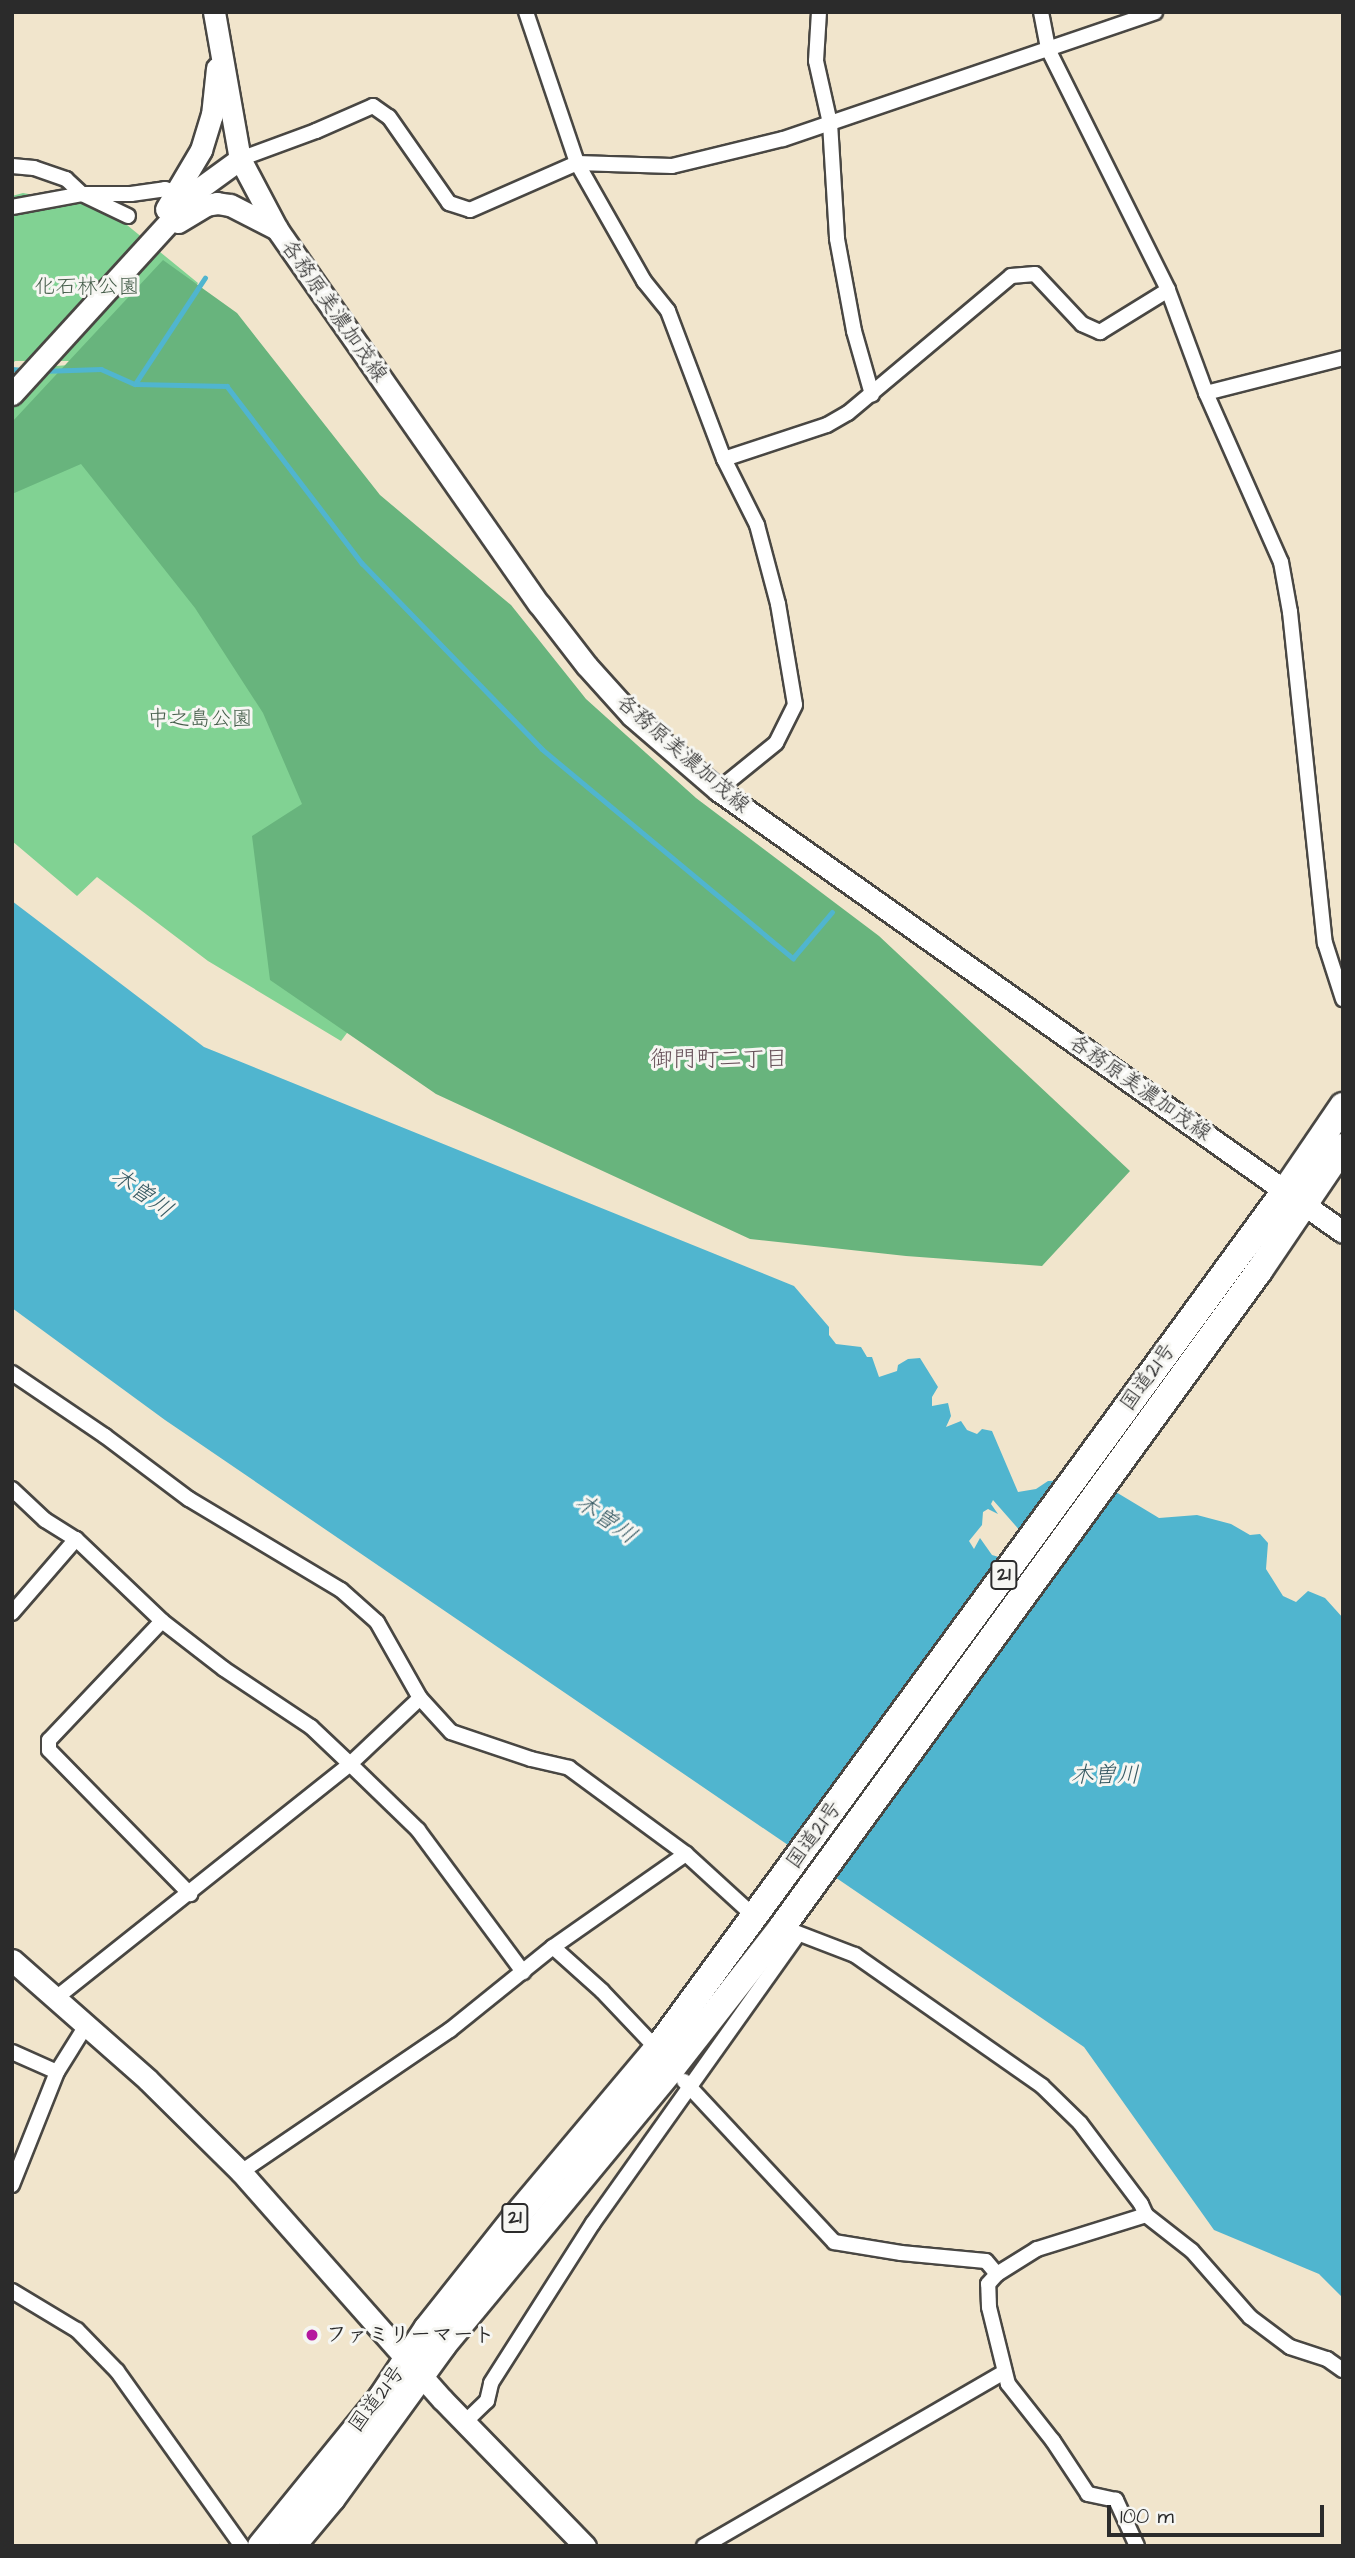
<!DOCTYPE html>
<html>
<head>
<meta charset="utf-8">
<style>
  body { margin:0 }
  #map { position:relative; width:1355px; height:2558px; overflow:hidden; background:#f1e5cc; font-family:"Architects Daughter","Klee One",sans-serif }
  div>[style] { position:absolute }
  [style*='--x'] { left:calc(var(--x)*1px); top:calc(var(--y)*1px); width:calc(var(--w)*1px); rotate:calc(var(--a)*1deg) }
  .green>* { inset:0; background:#81d293 }
  .forest>* { inset:0; background:#68b47d }
  .water>* { inset:0; background:#50b5cf }
  .stream>* { height:4.5px; margin:-2.25px; padding:0 2.25px; transform-origin:2.25px; border-radius:2.25px; background:#50b5cf }
  .roads { filter:drop-shadow(2px 0 #494743) drop-shadow(-2px 0 #494743) drop-shadow(0 2px #494743) drop-shadow(0 -2px #494743) }
  .street>* { height:14px; margin:-7px; padding:0 7px; transform-origin:7px; border-radius:7px; background:#fff }
  .secondary>* { height:21px; margin:-10.5px; padding:0 10.5px; transform-origin:10.5px; border-radius:10.5px; background:#fff }
  .highway>* { height:26px; margin:-13px; padding:0 13px; transform-origin:13px; border-radius:13px; background:#fff }
  .dots>* { width:19px; height:19px; translate:-50% -50%; box-sizing:border-box; border:4px solid #f6f6f2; border-radius:50% }
  span { translate:-50% -50%; white-space:nowrap; text-align:center; line-height:1.15; -webkit-text-stroke:6px #f6f6f2; paint-order:stroke }
  .shield-label span { padding:2px 5px; background:#f6f6f2; border:2px solid; border-radius:5px; -webkit-text-stroke-width:0 }
  .shield-label { font-size:19px; color:#2b2b2b; font-weight:700 }
  .park-label { font-size:21px; color:#455d4a }
  .street-label { font-size:21px; color:#2b2b2b }
  .poi-label { font-size:21px; color:#2b2b2b; font-weight:700 }
  .left { translate:0 -50%; text-align:left }
  .neighbourhood-label { font-size:23px; color:#675159 }
  .water-label { font-size:23px; color:#385b64; font-style:italic }
  .frame { position:absolute; inset:0; border:14px solid #2b2b2b; pointer-events:none }
  .scale { position:absolute; left:1107px; top:2505px; width:217px; height:32px; box-sizing:border-box; border:4px solid #2b2b2b; border-top:0; padding-left:9px; font-size:21px; line-height:24px; white-space:nowrap; color:#2b2b2b; -webkit-text-stroke:5px #f6f6f2; paint-order:stroke }
</style>
</head>
<body>
<div id="map">
  <div class="green">
    <div style="clip-path:polygon(23px 193px,83px 204px,127px 225px,198px 283px,135px 378px,100px 361px,15px 361px,12px 364px,12px 196px)"></div>
    <div style="clip-path:polygon(101px 363px,203px 415px,381px 987px,341px 1041px,208px 961px,97px 877px,77px 896px,12px 841px,12px 409px,55px 366px)"></div>
  </div>
  <div class="forest">
    <div style="clip-path:polygon(163px 260px,237px 313px,380px 495px,511px 605px,586px 699px,696px 798px,879px 936px,1130px 1171px,1042px 1266px,906px 1256px,750px 1239px,436px 1094px,270px 980px,252px 836px,302px 804px,263px 713px,195px 608px,81px 464px,12px 494px,12px 422px)"></div>
  </div>
  <div class="water">
    <div style="clip-path:polygon(evenodd,12px 901px,204px 1047px,794px 1286px,829px 1327px,829px 1335px,836px 1344px,861px 1347px,867px 1357px,872px 1357px,879px 1377px,897px 1371px,898px 1365px,908px 1359px,920px 1358px,938px 1387px,932px 1397px,932px 1406px,948px 1403px,951px 1416px,946px 1427px,961px 1421px,967px 1430px,977px 1434px,982px 1429px,992px 1431px,1018px 1492px,1036px 1489px,1048px 1481px,1096px 1480px,1159px 1518px,1197px 1515px,1231px 1524px,1250px 1535px,1260px 1534px,1268px 1543px,1266px 1569px,1283px 1596px,1296px 1602px,1308px 1591px,1325px 1598px,1343px 1618px,1343px 2298px,1319px 2274px,1214px 2230px,1084px 2047px,165px 1420px,12px 1308px,12px 901px,993px 1500px,1022px 1533px,1002px 1558px,992px 1555px,980px 1538px,974px 1549px,969px 1541px,982px 1525px,983px 1512px,988px 1509px,998px 1514px,991px 1504px,993px 1500px)"></div>
  </div>
  <div class="stream">
    <div style="--x:12;--y:369;--w:11;--a:5"></div>
    <div style="--x:42;--y:371;--w:59;--a:-1.9"></div>
    <div style="--x:101;--y:369;--w:37;--a:24"></div>
    <div style="--x:135;--y:384;--w:127;--a:-56.6"></div>
    <div style="--x:135;--y:384;--w:92;--a:1.2"></div>
    <div style="--x:227;--y:386;--w:223;--a:52.7"></div>
    <div style="--x:362;--y:563;--w:259;--a:45.9"></div>
    <div style="--x:542;--y:749;--w:327;--a:39.8"></div>
    <div style="--x:793;--y:958;--w:60;--a:-49.7"></div>
  </div>
  <div class="roads">
    <div class="street">
      <div style="--x:526;--y:12;--w:159;--a:71.3"></div>
      <div style="--x:577;--y:163;--w:136;--a:60.4"></div>
      <div style="--x:644;--y:281;--w:38;--a:51"></div>
      <div style="--x:668;--y:311;--w:158;--a:69.3"></div>
      <div style="--x:724;--y:459;--w:74;--a:63.4"></div>
      <div style="--x:757;--y:525;--w:82;--a:75.1"></div>
      <div style="--x:778;--y:604;--w:102;--a:80.4"></div>
      <div style="--x:795;--y:705;--w:42;--a:116.6"></div>
      <div style="--x:776;--y:743;--w:75;--a:141"></div>
      <div style="--x:819;--y:12;--w:49;--a:93.5"></div>
      <div style="--x:816;--y:61;--w:64;--a:77.3"></div>
      <div style="--x:830;--y:123;--w:116;--a:86.5"></div>
      <div style="--x:837;--y:239;--w:94;--a:79.5"></div>
      <div style="--x:854;--y:331;--w:66;--a:74.1"></div>
      <div style="--x:1041;--y:12;--w:38;--a:79"></div>
      <div style="--x:1048;--y:49;--w:269;--a:63.5"></div>
      <div style="--x:1168;--y:290;--w:110;--a:69.7"></div>
      <div style="--x:1206;--y:393;--w:185;--a:66.1"></div>
      <div style="--x:1281;--y:562;--w:51;--a:79.8"></div>
      <div style="--x:1290;--y:612;--w:333;--a:84"></div>
      <div style="--x:1325;--y:943;--w:59;--a:72.2"></div>
      <div style="--x:240;--y:159;--w:81;--a:-20.2"></div>
      <div style="--x:316;--y:131;--w:62;--a:-23.7"></div>
      <div style="--x:373;--y:106;--w:19;--a:35"></div>
      <div style="--x:389;--y:117;--w:105;--a:55.1"></div>
      <div style="--x:449;--y:203;--w:22;--a:18"></div>
      <div style="--x:470;--y:210;--w:117;--a:-23.7"></div>
      <div style="--x:577;--y:163;--w:95;--a:1.8"></div>
      <div style="--x:672;--y:166;--w:114;--a:-13.7"></div>
      <div style="--x:783;--y:139;--w:393;--a:-18.8"></div>
      <div style="--x:12;--y:166;--w:22;--a:5"></div>
      <div style="--x:34;--y:168;--w:34;--a:19"></div>
      <div style="--x:66;--y:179;--w:22;--a:43"></div>
      <div style="--x:82;--y:194;--w:49;--a:0"></div>
      <div style="--x:131;--y:194;--w:34;--a:-8"></div>
      <div style="--x:165;--y:189;--w:13;--a:18"></div>
      <div style="--x:12;--y:207;--w:71;--a:-10.5"></div>
      <div style="--x:82;--y:194;--w:51;--a:25.6"></div>
      <div style="--x:1206;--y:393;--w:141;--a:-14.3"></div>
      <div style="--x:724;--y:459;--w:108;--a:-18.3"></div>
      <div style="--x:827;--y:425;--w:24;--a:-30"></div>
      <div style="--x:848;--y:413;--w:213;--a:-40"></div>
      <div style="--x:1011;--y:276;--w:24;--a:-5"></div>
      <div style="--x:1035;--y:274;--w:69;--a:46.8"></div>
      <div style="--x:1082;--y:324;--w:20;--a:24"></div>
      <div style="--x:1100;--y:332;--w:80;--a:-31.7"></div>
      <div style="--x:12;--y:1373;--w:112;--a:34.1"></div>
      <div style="--x:105;--y:1436;--w:105;--a:36.9"></div>
      <div style="--x:189;--y:1499;--w:177;--a:30.9"></div>
      <div style="--x:341;--y:1590;--w:48;--a:41.6"></div>
      <div style="--x:377;--y:1622;--w:87;--a:60.5"></div>
      <div style="--x:420;--y:1698;--w:46;--a:47.6"></div>
      <div style="--x:451;--y:1732;--w:84;--a:18.6"></div>
      <div style="--x:531;--y:1759;--w:39;--a:13"></div>
      <div style="--x:569;--y:1768;--w:145;--a:36.3"></div>
      <div style="--x:686;--y:1854;--w:92;--a:42.4"></div>
      <div style="--x:12;--y:1489;--w:45;--a:43.2"></div>
      <div style="--x:45;--y:1520;--w:36;--a:32"></div>
      <div style="--x:76;--y:1539;--w:119;--a:43.6"></div>
      <div style="--x:162;--y:1621;--w:78;--a:37.7"></div>
      <div style="--x:224;--y:1669;--w:105;--a:33.7"></div>
      <div style="--x:311;--y:1727;--w:54;--a:43.5"></div>
      <div style="--x:350;--y:1764;--w:95;--a:44.1"></div>
      <div style="--x:418;--y:1830;--w:177;--a:53.5"></div>
      <div style="--x:12;--y:1613;--w:98;--a:-49.1"></div>
      <div style="--x:162;--y:1621;--w:164;--a:133.5"></div>
      <div style="--x:49;--y:1740;--w:10;--a:90"></div>
      <div style="--x:49;--y:1750;--w:202;--a:45.6"></div>
      <div style="--x:782;--y:1927;--w:78;--a:21"></div>
      <div style="--x:855;--y:1955;--w:228;--a:35"></div>
      <div style="--x:1042;--y:2086;--w:53;--a:44.2"></div>
      <div style="--x:1080;--y:2123;--w:101;--a:53"></div>
      <div style="--x:1141;--y:2204;--w:12;--a:66"></div>
      <div style="--x:1146;--y:2215;--w:58;--a:38"></div>
      <div style="--x:1192;--y:2251;--w:88;--a:48.7"></div>
      <div style="--x:1250;--y:2317;--w:50;--a:36.9"></div>
      <div style="--x:1290;--y:2347;--w:39;--a:18"></div>
      <div style="--x:1327;--y:2359;--w:19;--a:35"></div>
      <div style="--x:553;--y:1947;--w:66;--a:41.9"></div>
      <div style="--x:602;--y:1991;--w:80;--a:46.5"></div>
      <div style="--x:56;--y:1998;--w:376;--a:-38.5"></div>
      <div style="--x:350;--y:1764;--w:96;--a:-43.3"></div>
      <div style="--x:12;--y:2052;--w:49;--a:24"></div>
      <div style="--x:684;--y:2081;--w:220;--a:47"></div>
      <div style="--x:834;--y:2242;--w:68;--a:9.3"></div>
      <div style="--x:901;--y:2253;--w:85;--a:5.4"></div>
      <div style="--x:986;--y:2261;--w:17;--a:50"></div>
      <div style="--x:241;--y:2172;--w:253;--a:-34.2"></div>
      <div style="--x:450;--y:2030;--w:132;--a:-38.9"></div>
      <div style="--x:553;--y:1947;--w:162;--a:-35"></div>
      <div style="--x:12;--y:2185;--w:122;--a:-68.3"></div>
      <div style="--x:57;--y:2072;--w:57;--a:-58"></div>
      <div style="--x:12;--y:2291;--w:76;--a:31"></div>
      <div style="--x:77;--y:2330;--w:57;--a:45.7"></div>
      <div style="--x:117;--y:2371;--w:215;--a:54.5"></div>
      <div style="--x:464;--y:2423;--w:32;--a:-44"></div>
      <div style="--x:487;--y:2401;--w:18;--a:-77"></div>
      <div style="--x:491;--y:2383;--w:190;--a:-57.5"></div>
      <div style="--x:593;--y:2223;--w:354;--a:-54.6"></div>
      <div style="--x:704;--y:2546;--w:347;--a:-30.1"></div>
      <div style="--x:1137;--y:2546;--w:51;--a:-114.5"></div>
      <div style="--x:1116;--y:2500;--w:29;--a:-168"></div>
      <div style="--x:1088;--y:2494;--w:64;--a:-123.4"></div>
      <div style="--x:1053;--y:2441;--w:73;--a:-128.3"></div>
      <div style="--x:1008;--y:2384;--w:79;--a:-103.9"></div>
      <div style="--x:989;--y:2307;--w:23;--a:-92"></div>
      <div style="--x:988;--y:2284;--w:13;--a:-48"></div>
      <div style="--x:997;--y:2274;--w:47;--a:-32"></div>
      <div style="--x:1037;--y:2249;--w:114;--a:-17.3"></div>
    </div>
    <div class="secondary">
      <div style="--x:214;--y:12;--w:149;--a:80"></div>
      <div style="--x:240;--y:159;--w:79;--a:62.1"></div>
      <div style="--x:277;--y:229;--w:457;--a:55.1"></div>
      <div style="--x:539;--y:604;--w:78;--a:52.3"></div>
      <div style="--x:587;--y:666;--w:67;--a:48"></div>
      <div style="--x:632;--y:716;--w:113;--a:40.7"></div>
      <div style="--x:718;--y:790;--w:765;--a:35.27"></div>
      <div style="--x:166;--y:209;--w:69;--a:-59.3"></div>
      <div style="--x:201;--y:150;--w:37;--a:-73"></div>
      <div style="--x:212;--y:115;--w:47;--a:-83.9"></div>
      <div style="--x:178;--y:222;--w:33;--a:-31"></div>
      <div style="--x:206;--y:205;--w:11;--a:-10"></div>
      <div style="--x:217;--y:203;--w:13;--a:9"></div>
      <div style="--x:230;--y:205;--w:53;--a:27.1"></div>
      <div style="--x:12;--y:394;--w:279;--a:-47.6"></div>
      <div style="--x:200;--y:188;--w:49;--a:-35.9"></div>
      <div style="--x:12;--y:1960;--w:181;--a:41.4"></div>
      <div style="--x:148;--y:2080;--w:131;--a:44.7"></div>
      <div style="--x:241;--y:2172;--w:303;--a:48.5"></div>
      <div style="--x:442;--y:2399;--w:205;--a:45.8"></div>
    </div>
    <div class="highway">
      <div style="--x:261;--y:2546;--w:192;--a:-50.9"></div>
      <div style="--x:382;--y:2397;--w:82;--a:-56.5"></div>
      <div style="--x:427;--y:2329;--w:142;--a:-51.6"></div>
      <div style="--x:515;--y:2218;--w:221;--a:-50"></div>
      <div style="--x:657;--y:2049;--w:1063;--a:-53.8"></div>
      <div style="--x:1285;--y:1191;--w:103;--a:-55.7"></div>
      <div style="--x:292;--y:2546;--w:62;--a:-50.2"></div>
      <div style="--x:332;--y:2498;--w:189;--a:-54"></div>
      <div style="--x:443;--y:2345;--w:359;--a:-50.4"></div>
      <div style="--x:672;--y:2068;--w:179;--a:-52"></div>
      <div style="--x:782;--y:1927;--w:811;--a:-53.98"></div>
      <div style="--x:1259;--y:1271;--w:150;--a:-55.9"></div>
    </div>
  </div>
  <div class="dots">
    <div style="left:312px;top:2335px;background:#b5179e"></div>
  </div>
  <div class="shield-label">
    <span style="left:1004px;top:1575px">21</span>
    <span style="left:515px;top:2218px">21</span>
  </div>
  <div class="park-label">
    <span style="left:87px;top:287px">化石林公園</span>
    <span style="left:200px;top:719px">中之島公園</span>
  </div>
  <div class="street-label">
    <span style="left:334px;top:311px;rotate:55deg">各務原美濃加茂線</span>
    <span style="left:683px;top:754px;rotate:41deg">各務原美濃加茂線</span>
    <span style="left:1140px;top:1088px;rotate:35deg">各務原美濃加茂線</span>
    <span style="left:1148px;top:1377px;rotate:-54deg">国道21号</span>
    <span style="left:814px;top:1835px;rotate:-54deg">国道21号</span>
    <span style="left:377px;top:2399px;rotate:-53deg">国道21号</span>
  </div>
  <div class="poi-label">
    <span class="left" style="left:326px;top:2335px">ファミリーマート</span>
  </div>
  <div class="neighbourhood-label">
    <span style="left:719px;top:1059px">御門町二丁目</span>
  </div>
  <div class="water-label">
    <span style="left:142px;top:1193px;rotate:35deg">木曽川</span>
    <span style="left:606px;top:1519px;rotate:35deg">木曽川</span>
    <span style="left:1105px;top:1775px">木曽川</span>
  </div>
  <div class="frame"></div>
  <div class="scale">100 m</div>
</div>
</body>
</html>
